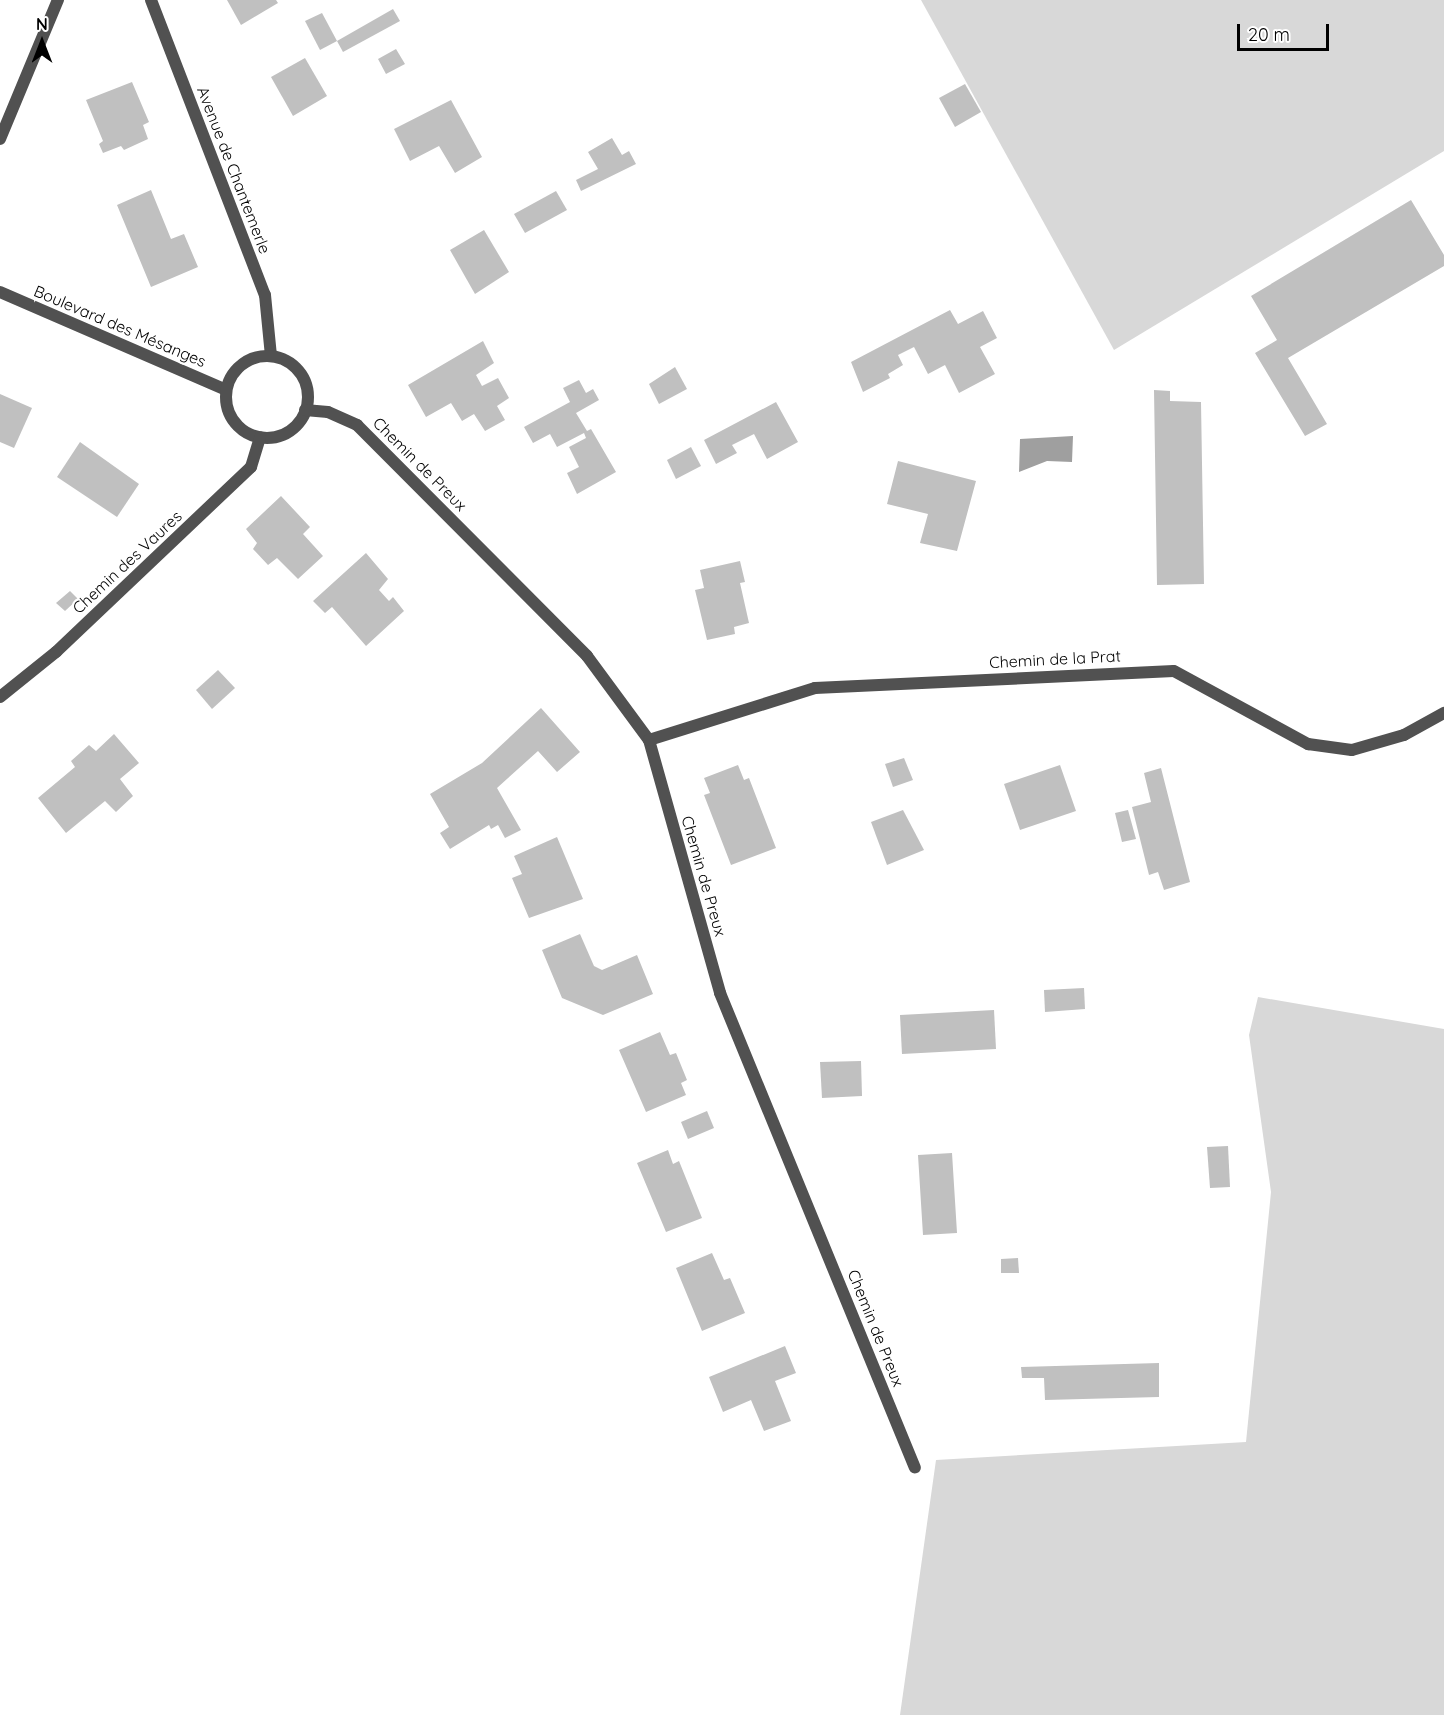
<!DOCTYPE html>
<html>
<head>
<meta charset="utf-8">
<style>
  body { margin:0 }
  #map { position:relative; width:1444px; height:1715px; overflow:hidden; background:#fff; font-family:Quicksand,sans-serif }
  div>[style] { position:absolute }
  [style*='--x'] { left:calc(var(--x)*1px); top:calc(var(--y)*1px); width:calc(var(--w)*1px); rotate:calc(var(--a)*1deg) }
  .green>* { inset:0; background:#d8d8d8 }
  .water>* { inset:0; background:#9f9f9f }
  .building>* { inset:0; background:#c0c0c0 }
  .minor>* { height:12px; margin:-6px; padding:0 6px; transform-origin:6px; border-radius:6px; background:#515151 }
  .minor>.ring { margin:-6px; padding:0; box-sizing:content-box; background:none; border:12px solid #515151; border-radius:50% }
  span { translate:-50% -50%; white-space:nowrap; text-align:center; line-height:1.15; -webkit-text-stroke:4.5px #fff; paint-order:stroke }
  .street-label { font-size:16px; color:#000 }
  .north { position:absolute; left:12px; top:12px; width:60px; height:60px; -webkit-text-stroke:4px #fff; paint-order:stroke; rotate:0deg; font-size:16px; font-weight:700; line-height:24px; text-align:center; color:#000 }
  .north::after { content:''; display:block; margin:auto; width:21px; height:27px; background:#000; clip-path:polygon(50% 0,100% 100%,50% 72%,0 100%) }
  .scale { position:absolute; left:1237px; top:24px; width:92px; height:27px; box-sizing:border-box; border:3px solid #000; border-top:0; padding-left:8px; font-size:18px; line-height:21px; white-space:nowrap; color:#000; -webkit-text-stroke:4px #fff; paint-order:stroke }
</style>
</head>
<body>
<div id="map">
  <div class="green">
    <div style="clip-path:polygon(921px 0,1444px 0,1444px 151px,1114px 350px)"></div>
    <div style="clip-path:polygon(1258px 997px,1444px 1029px,1444px 1715px,900px 1715px,936px 1460px,1246px 1442px,1271px 1192px,1249px 1035px)"></div>
  </div>
  <div class="water">
    <div style="clip-path:polygon(1073px 436px,1072px 462px,1047px 461px,1019px 472px,1020px 439px)"></div>
  </div>
  <div class="building">
    <div style="clip-path:polygon(227px 0,276px 0,278px 3px,241px 25px)"></div>
    <div style="clip-path:polygon(393px 9px,400px 21px,343px 52px,337px 41px)"></div>
    <div style="clip-path:polygon(322px 13px,337px 41px,320px 50px,305px 21px)"></div>
    <div style="clip-path:polygon(396px 49px,405px 64px,386px 74px,378px 59px)"></div>
    <div style="clip-path:polygon(305px 58px,327px 96px,293px 116px,271px 77px)"></div>
    <div style="clip-path:polygon(132px 82px,149px 122px,143px 125px,148px 139px,124px 150px,121px 146px,103px 153px,99px 144px,103px 141px,86px 100px)"></div>
    <div style="clip-path:polygon(965px 84px,981px 112px,955px 127px,939px 98px)"></div>
    <div style="clip-path:polygon(451px 100px,482px 157px,455px 173px,439px 146px,410px 161px,394px 129px)"></div>
    <div style="clip-path:polygon(612px 138px,622px 155px,629px 151px,636px 164px,581px 191px,576px 180px,598px 169px,588px 152px)"></div>
    <div style="clip-path:polygon(151px 190px,171px 239px,184px 234px,198px 267px,151px 287px,117px 205px)"></div>
    <div style="clip-path:polygon(556px 191px,567px 210px,525px 233px,514px 214px)"></div>
    <div style="clip-path:polygon(1411px 200px,1444px 255px,1444px 266px,1288px 358px,1327px 424px,1305px 436px,1255px 353px,1277px 340px,1251px 296px)"></div>
    <div style="clip-path:polygon(484px 230px,509px 272px,475px 294px,450px 250px)"></div>
    <div style="clip-path:polygon(950px 310px,958px 324px,983px 311px,997px 338px,980px 347px,995px 374px,959px 393px,945px 365px,928px 374px,914px 347px,898px 355px,903px 365px,888px 374px,890px 378px,863px 392px,851px 362px)"></div>
    <div style="clip-path:polygon(483px 341px,494px 363px,476px 375px,482px 386px,498px 378px,509px 398px,497px 406px,505px 420px,485px 431px,474px 414px,462px 421px,451px 403px,426px 417px,408px 385px)"></div>
    <div style="clip-path:polygon(675px 367px,687px 389px,659px 404px,649px 384px)"></div>
    <div style="clip-path:polygon(579px 380px,586px 393px,593px 389px,599px 400px,576px 413px,587px 431px,591px 429px,616px 472px,577px 494px,567px 473px,579px 467px,569px 447px,586px 438px,584px 433px,557px 447px,550px 434px,533px 443px,524px 427px,570px 402px,563px 388px)"></div>
    <div style="clip-path:polygon(1154px 390px,1170px 391px,1170px 401px,1201px 402px,1204px 584px,1157px 585px)"></div>
    <div style="clip-path:polygon(0 394px,32px 408px,14px 448px,0 442px)"></div>
    <div style="clip-path:polygon(776px 402px,798px 442px,767px 459px,754px 434px,732px 445px,737px 453px,716px 464px,704px 440px)"></div>
    <div style="clip-path:polygon(80px 442px,139px 484px,117px 517px,57px 477px)"></div>
    <div style="clip-path:polygon(691px 447px,701px 466px,676px 479px,667px 460px)"></div>
    <div style="clip-path:polygon(898px 461px,976px 481px,957px 551px,920px 543px,928px 514px,887px 504px)"></div>
    <div style="clip-path:polygon(281px 496px,310px 527px,303px 534px,323px 556px,298px 579px,277px 558px,268px 565px,253px 549px,257px 543px,246px 529px)"></div>
    <div style="clip-path:polygon(366px 553px,388px 579px,379px 590px,389px 601px,393px 597px,404px 611px,366px 646px,332px 607px,325px 613px,313px 601px)"></div>
    <div style="clip-path:polygon(740px 561px,745px 582px,740px 583px,749px 623px,734px 627px,735px 634px,707px 640px,695px 590px,704px 588px,700px 570px)"></div>
    <div style="clip-path:polygon(70px 591px,78px 599px,65px 611px,56px 603px)"></div>
    <div style="clip-path:polygon(218px 670px,235px 688px,212px 709px,196px 690px)"></div>
    <div style="clip-path:polygon(541px 708px,580px 752px,557px 772px,538px 751px,497px 788px,521px 830px,505px 838px,498px 825px,491px 829px,489px 825px,450px 849px,440px 833px,449px 827px,430px 794px,482px 763px)"></div>
    <div style="clip-path:polygon(114px 734px,139px 763px,120px 779px,133px 796px,116px 812px,105px 801px,66px 833px,38px 798px,75px 767px,71px 761px,89px 745px,96px 751px)"></div>
    <div style="clip-path:polygon(904px 758px,913px 780px,893px 787px,885px 764px)"></div>
    <div style="clip-path:polygon(738px 765px,744px 780px,749px 778px,776px 848px,731px 865px,704px 795px,710px 793px,704px 778px)"></div>
    <div style="clip-path:polygon(1060px 765px,1076px 811px,1020px 830px,1004px 784px)"></div>
    <div style="clip-path:polygon(1161px 768px,1190px 882px,1164px 890px,1158px 872px,1149px 875px,1132px 807px,1151px 802px,1144px 773px)"></div>
    <div style="clip-path:polygon(903px 810px,924px 850px,887px 865px,871px 822px)"></div>
    <div style="clip-path:polygon(1128px 810px,1136px 839px,1122px 842px,1115px 813px)"></div>
    <div style="clip-path:polygon(557px 837px,583px 899px,529px 918px,512px 878px,522px 874px,514px 856px)"></div>
    <div style="clip-path:polygon(580px 934px,594px 966px,602px 970px,637px 955px,653px 994px,603px 1015px,562px 998px,542px 950px)"></div>
    <div style="clip-path:polygon(1084px 988px,1085px 1009px,1045px 1012px,1044px 990px)"></div>
    <div style="clip-path:polygon(994px 1010px,996px 1049px,902px 1054px,900px 1015px)"></div>
    <div style="clip-path:polygon(660px 1032px,670px 1055px,676px 1053px,687px 1080px,681px 1083px,686px 1095px,646px 1112px,619px 1050px)"></div>
    <div style="clip-path:polygon(861px 1061px,862px 1096px,822px 1098px,820px 1062px)"></div>
    <div style="clip-path:polygon(707px 1111px,714px 1128px,688px 1139px,681px 1122px)"></div>
    <div style="clip-path:polygon(1228px 1146px,1230px 1187px,1210px 1188px,1207px 1147px)"></div>
    <div style="clip-path:polygon(668px 1150px,673px 1164px,679px 1161px,702px 1218px,666px 1232px,637px 1163px)"></div>
    <div style="clip-path:polygon(952px 1153px,957px 1233px,923px 1235px,918px 1155px)"></div>
    <div style="clip-path:polygon(712px 1253px,724px 1280px,730px 1278px,745px 1313px,702px 1331px,676px 1268px)"></div>
    <div style="clip-path:polygon(1018px 1258px,1019px 1273px,1001px 1273px,1001px 1259px)"></div>
    <div style="clip-path:polygon(785px 1346px,796px 1373px,775px 1381px,791px 1421px,764px 1431px,751px 1400px,723px 1412px,709px 1377px)"></div>
    <div style="clip-path:polygon(1159px 1363px,1159px 1397px,1045px 1400px,1044px 1378px,1022px 1378px,1021px 1367px)"></div>
  </div>
  <div class="minor">
    <div style="--x:151;--y:0;--w:316;--a:68.9"></div>
    <div style="--x:265;--y:295;--w:61;--a:84.4"></div>
    <div style="--x:0;--y:139;--w:151;--a:-67.4"></div>
    <div style="--x:0;--y:292;--w:246;--a:23.4"></div>
    <div class="ring" style="left:226px;top:356px;width:70px;height:70px"></div>
    <div style="--x:305;--y:410;--w:23;--a:5"></div>
    <div style="--x:328;--y:412;--w:32;--a:24"></div>
    <div style="--x:357;--y:425;--w:326;--a:45.1"></div>
    <div style="--x:587;--y:656;--w:104;--a:53.6"></div>
    <div style="--x:649;--y:740;--w:263;--a:74.3"></div>
    <div style="--x:720;--y:993;--w:513;--a:67.68"></div>
    <div style="--x:0;--y:697;--w:72;--a:-38.8"></div>
    <div style="--x:56;--y:652;--w:269;--a:-43.5"></div>
    <div style="--x:251;--y:467;--w:31;--a:-73"></div>
    <div style="--x:649;--y:740;--w:174;--a:-17.4"></div>
    <div style="--x:815;--y:688;--w:359;--a:-2.7"></div>
    <div style="--x:1174;--y:671;--w:153;--a:28.6"></div>
    <div style="--x:1308;--y:744;--w:44;--a:7.8"></div>
    <div style="--x:1352;--y:750;--w:54;--a:-16.1"></div>
    <div style="--x:1404;--y:735;--w:46;--a:-28.8"></div>
  </div>
  <div class="street-label">
    <span style="left:234px;top:170px;rotate:69deg">Avenue de Chantemerle</span>
    <span style="left:120px;top:326px;rotate:23deg">Boulevard des Mésanges</span>
    <span style="left:420px;top:464px;rotate:45deg">Chemin de Preux</span>
    <span style="left:127px;top:562px;rotate:-43deg">Chemin des Vaures</span>
    <span style="left:1055px;top:659px;rotate:-3deg">Chemin de la Prat</span>
    <span style="left:704px;top:876px;rotate:74deg">Chemin de Preux</span>
    <span style="left:876px;top:1328px;rotate:68deg">Chemin de Preux</span>
  </div>
  <div class="north">N</div>
  <div class="scale">20 m</div>
</div>
</body>
</html>
